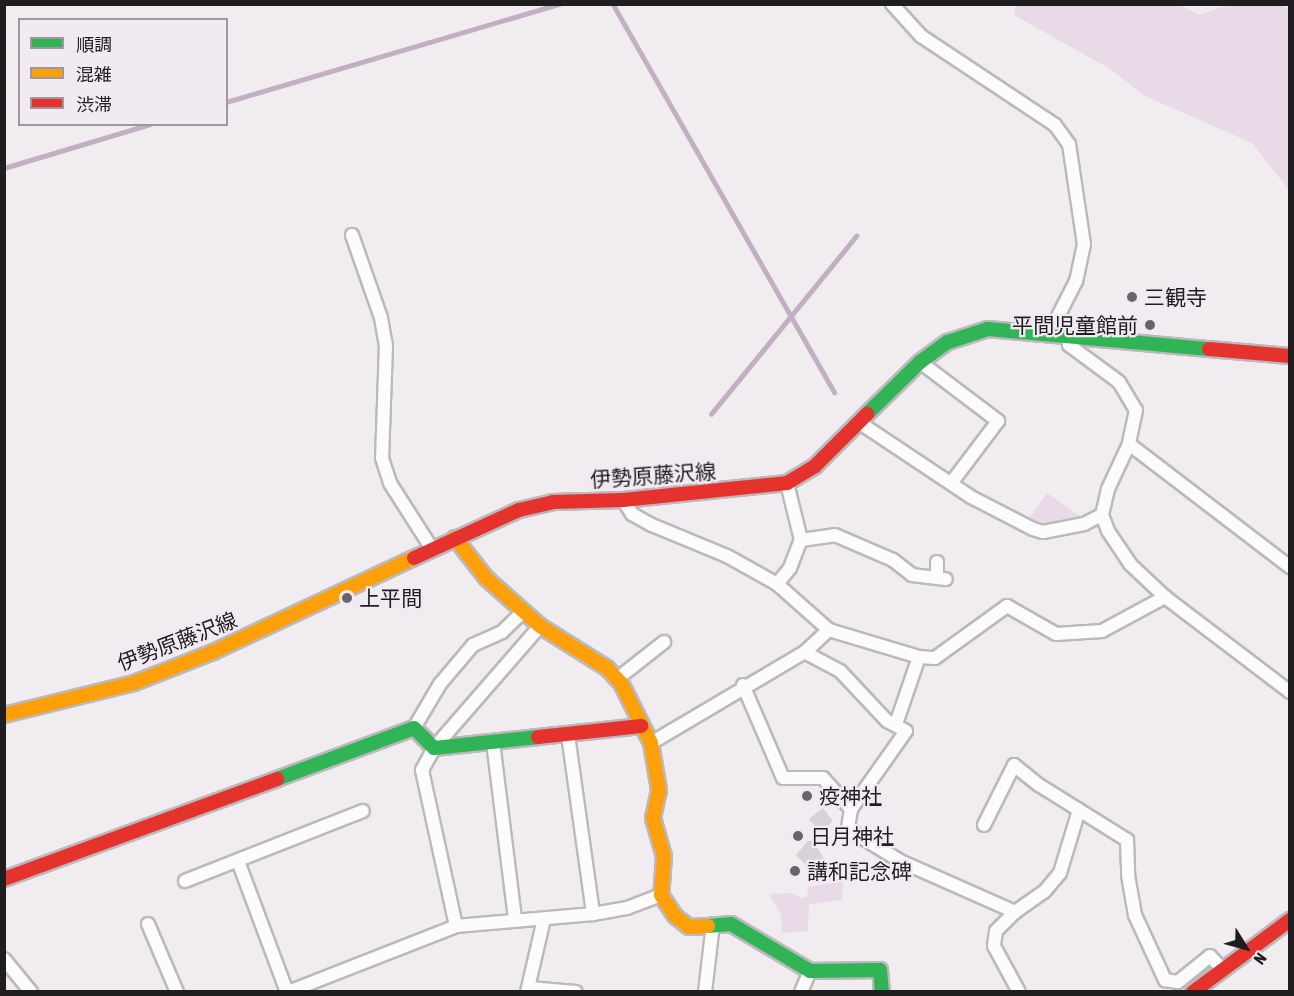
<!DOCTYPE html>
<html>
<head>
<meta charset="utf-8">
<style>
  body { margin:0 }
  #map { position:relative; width:1294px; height:996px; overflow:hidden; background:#f0ecf0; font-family:"Asap Condensed","Noto Sans JP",sans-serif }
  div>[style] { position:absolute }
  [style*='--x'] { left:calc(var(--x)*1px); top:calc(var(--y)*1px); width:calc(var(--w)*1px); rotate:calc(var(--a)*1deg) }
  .green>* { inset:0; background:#e8dae7 }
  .stream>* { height:4.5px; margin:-2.25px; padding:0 2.25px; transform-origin:2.25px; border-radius:2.25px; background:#c2b0c2 }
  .building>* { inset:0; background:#d6d2d6 }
  .roads { filter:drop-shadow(2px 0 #bcb9bc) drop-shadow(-2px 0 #bcb9bc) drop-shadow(0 2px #bcb9bc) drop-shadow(0 -2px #bcb9bc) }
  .street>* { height:12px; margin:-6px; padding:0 6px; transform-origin:6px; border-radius:6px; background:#fdfcfd }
  .fast>* { height:14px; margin:-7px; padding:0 7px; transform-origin:7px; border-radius:7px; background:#30b455 }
  .slow>* { height:14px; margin:-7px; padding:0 7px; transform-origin:7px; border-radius:7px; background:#ff9f0a }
  .jam>* { height:14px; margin:-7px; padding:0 7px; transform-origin:7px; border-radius:7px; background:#e5322d }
  .dots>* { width:16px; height:16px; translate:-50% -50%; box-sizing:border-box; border:3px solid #f2eaf2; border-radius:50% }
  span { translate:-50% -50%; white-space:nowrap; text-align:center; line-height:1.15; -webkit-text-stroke:4.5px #f2eaf2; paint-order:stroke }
  .poi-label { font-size:21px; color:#1f1d1f }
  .left { translate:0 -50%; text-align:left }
  .right { translate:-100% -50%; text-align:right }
  .street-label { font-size:21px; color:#1f1d1f }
  .frame { position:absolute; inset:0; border:6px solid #1f1d1f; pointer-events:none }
  .legend { position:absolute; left:18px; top:18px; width:210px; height:108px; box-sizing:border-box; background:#f2eaf2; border:2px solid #9e989e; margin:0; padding:8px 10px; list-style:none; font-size:18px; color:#1f1d1f }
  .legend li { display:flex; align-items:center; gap:12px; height:30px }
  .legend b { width:30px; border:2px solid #9e989e }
  .north { position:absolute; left:1216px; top:918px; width:60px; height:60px; -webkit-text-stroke:4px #f2eaf2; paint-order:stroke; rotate:127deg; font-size:16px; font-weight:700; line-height:24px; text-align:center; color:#1f1d1f }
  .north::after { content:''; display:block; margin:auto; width:21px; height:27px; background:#1f1d1f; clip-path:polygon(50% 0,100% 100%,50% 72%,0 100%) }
</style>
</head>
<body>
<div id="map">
  <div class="green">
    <div style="clip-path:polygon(1016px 4px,1178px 4px,1199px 15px,1229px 5px,1281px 5px,1289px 9px,1289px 190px,1252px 143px,1143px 95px,1112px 70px,1014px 15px)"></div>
    <div style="clip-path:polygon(1047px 493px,1080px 516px,1078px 522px,1042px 531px,1027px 521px)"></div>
    <div style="clip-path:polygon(843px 881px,842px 900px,809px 904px,808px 931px,782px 933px,781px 915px,769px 894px,792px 893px,801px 898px,808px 896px,807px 887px)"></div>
  </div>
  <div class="stream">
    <div style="--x:613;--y:4;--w:447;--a:60.3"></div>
    <div style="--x:226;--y:102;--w:347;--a:-16.4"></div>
    <div style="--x:4;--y:168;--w:153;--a:-16.7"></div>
    <div style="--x:711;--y:414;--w:230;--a:-50.8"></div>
  </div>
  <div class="building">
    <div style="clip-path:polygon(809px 792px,812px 799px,806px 801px,803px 794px)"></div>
    <div style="clip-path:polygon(823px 808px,833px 821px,820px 832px,809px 819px)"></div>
    <div style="clip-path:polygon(808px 841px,814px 841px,831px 872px,820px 880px,796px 855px)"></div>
  </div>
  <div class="roads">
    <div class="street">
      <div style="--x:892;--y:4;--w:43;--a:47.8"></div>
      <div style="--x:921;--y:36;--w:161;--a:33.6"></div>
      <div style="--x:1055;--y:125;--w:24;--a:54"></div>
      <div style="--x:1069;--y:144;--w:101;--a:81.5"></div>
      <div style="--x:1084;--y:244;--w:38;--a:102"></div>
      <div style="--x:1076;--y:281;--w:57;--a:117"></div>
      <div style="--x:352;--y:235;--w:88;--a:70.7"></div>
      <div style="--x:381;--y:318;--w:27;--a:80"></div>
      <div style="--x:386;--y:345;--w:113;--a:92"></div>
      <div style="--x:382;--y:458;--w:26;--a:72"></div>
      <div style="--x:390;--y:483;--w:78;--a:57.5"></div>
      <div style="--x:1068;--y:335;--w:10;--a:84"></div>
      <div style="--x:1069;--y:345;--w:62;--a:36.5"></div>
      <div style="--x:1119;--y:382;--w:33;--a:59"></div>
      <div style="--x:1136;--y:410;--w:35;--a:102"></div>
      <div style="--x:1129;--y:444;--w:50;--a:115"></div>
      <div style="--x:1108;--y:489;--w:27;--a:103"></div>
      <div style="--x:920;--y:362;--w:98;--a:37.1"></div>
      <div style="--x:998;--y:421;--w:76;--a:127"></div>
      <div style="--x:860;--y:423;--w:133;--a:33.7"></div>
      <div style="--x:971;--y:497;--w:70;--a:27.3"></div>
      <div style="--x:1033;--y:529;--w:10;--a:17"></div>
      <div style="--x:1043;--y:532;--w:42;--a:-11"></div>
      <div style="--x:1084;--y:524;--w:20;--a:-27"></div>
      <div style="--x:1102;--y:515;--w:17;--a:69"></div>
      <div style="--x:1108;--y:531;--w:40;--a:56"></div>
      <div style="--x:1130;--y:564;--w:48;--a:43.3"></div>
      <div style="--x:1165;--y:597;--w:157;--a:37.2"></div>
      <div style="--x:1129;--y:444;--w:203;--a:37.4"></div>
      <div style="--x:623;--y:500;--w:17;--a:57"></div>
      <div style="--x:632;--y:514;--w:23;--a:29"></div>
      <div style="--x:652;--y:525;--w:81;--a:22.5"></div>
      <div style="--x:727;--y:556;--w:57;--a:29.2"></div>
      <div style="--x:777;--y:584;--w:69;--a:41.5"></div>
      <div style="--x:801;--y:540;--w:34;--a:-8"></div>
      <div style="--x:835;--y:535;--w:63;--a:23.3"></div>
      <div style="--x:893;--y:560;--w:24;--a:38"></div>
      <div style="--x:912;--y:575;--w:34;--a:7"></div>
      <div style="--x:937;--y:577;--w:15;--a:-90"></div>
      <div style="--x:777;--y:584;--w:21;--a:-51"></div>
      <div style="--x:790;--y:568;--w:30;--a:-69"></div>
      <div style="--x:801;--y:540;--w:59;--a:-103.8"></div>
      <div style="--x:617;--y:679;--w:60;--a:-38.2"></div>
      <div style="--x:743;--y:685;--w:101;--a:66.7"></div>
      <div style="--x:783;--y:778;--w:40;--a:0"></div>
      <div style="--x:823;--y:778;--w:42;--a:47.9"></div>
      <div style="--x:851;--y:809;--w:95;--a:-54.8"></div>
      <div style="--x:906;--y:731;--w:21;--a:-152"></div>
      <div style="--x:887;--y:721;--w:69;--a:-133.2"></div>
      <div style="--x:840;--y:671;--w:40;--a:-152"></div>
      <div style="--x:896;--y:724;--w:71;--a:-71.1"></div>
      <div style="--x:414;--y:728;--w:51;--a:-59.4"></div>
      <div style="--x:440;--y:684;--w:51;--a:-49.8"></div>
      <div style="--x:473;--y:645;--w:32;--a:-24"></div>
      <div style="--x:502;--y:632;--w:30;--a:-44"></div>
      <div style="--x:568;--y:735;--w:181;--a:82"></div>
      <div style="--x:493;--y:742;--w:177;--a:82.9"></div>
      <div style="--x:651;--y:743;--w:179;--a:-30.6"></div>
      <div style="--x:805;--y:652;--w:33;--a:-43"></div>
      <div style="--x:829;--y:630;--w:94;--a:16.7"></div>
      <div style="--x:919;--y:657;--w:16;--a:4"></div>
      <div style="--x:935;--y:658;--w:89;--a:-35.8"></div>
      <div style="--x:1007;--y:606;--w:56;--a:29.7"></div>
      <div style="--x:1056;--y:634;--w:46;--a:-3.7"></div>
      <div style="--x:1102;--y:631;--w:72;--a:-28.4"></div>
      <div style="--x:851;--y:809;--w:20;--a:99"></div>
      <div style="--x:848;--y:829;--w:61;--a:31.6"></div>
      <div style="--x:900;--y:861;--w:126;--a:23.9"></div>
      <div style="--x:1015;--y:912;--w:35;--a:-35"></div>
      <div style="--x:1044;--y:892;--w:25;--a:-50"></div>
      <div style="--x:1060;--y:873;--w:66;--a:-73.2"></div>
      <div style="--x:984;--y:825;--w:67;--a:-63.4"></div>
      <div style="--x:1014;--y:765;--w:32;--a:39"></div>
      <div style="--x:1039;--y:785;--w:104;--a:32"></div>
      <div style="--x:1127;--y:840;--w:35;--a:88"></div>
      <div style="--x:1128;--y:875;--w:41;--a:80.1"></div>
      <div style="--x:1135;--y:915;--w:72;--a:65.2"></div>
      <div style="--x:1165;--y:980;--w:13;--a:9"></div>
      <div style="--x:1178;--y:982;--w:41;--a:-39.1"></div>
      <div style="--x:1210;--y:956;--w:18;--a:47"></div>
      <div style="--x:238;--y:861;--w:140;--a:69.5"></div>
      <div style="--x:185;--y:881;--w:191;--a:-21.5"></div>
      <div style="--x:1015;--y:912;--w:27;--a:135"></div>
      <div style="--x:996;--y:931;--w:15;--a:98"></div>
      <div style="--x:994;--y:946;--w:52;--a:61.5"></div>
      <div style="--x:148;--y:924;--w:74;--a:66.9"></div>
      <div style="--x:456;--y:926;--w:160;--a:-102.3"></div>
      <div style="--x:422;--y:770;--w:25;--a:-61"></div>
      <div style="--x:434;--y:748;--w:162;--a:-49"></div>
      <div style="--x:4;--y:959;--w:43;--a:50.7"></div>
      <div style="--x:529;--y:988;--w:47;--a:4.9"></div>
      <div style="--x:288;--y:992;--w:180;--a:-21.4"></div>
      <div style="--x:456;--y:926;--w:138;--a:-5"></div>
      <div style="--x:593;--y:914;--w:35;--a:-10"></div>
      <div style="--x:627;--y:908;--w:36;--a:-21"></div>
      <div style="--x:527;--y:992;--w:75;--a:-76.9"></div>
      <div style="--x:705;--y:992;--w:68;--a:-83.3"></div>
      <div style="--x:801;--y:992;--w:23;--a:-67"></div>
    </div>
    <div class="fast">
      <div style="--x:867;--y:414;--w:74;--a:-44.5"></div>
      <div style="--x:920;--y:362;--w:34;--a:-36"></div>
      <div style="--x:948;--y:342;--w:42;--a:-18"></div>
      <div style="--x:988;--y:329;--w:222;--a:5.2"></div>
      <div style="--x:277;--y:779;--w:146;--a:-20.4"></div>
      <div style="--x:414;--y:728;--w:28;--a:45"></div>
      <div style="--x:434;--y:748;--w:105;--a:-6"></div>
      <div style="--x:708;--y:926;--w:23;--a:-5"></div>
      <div style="--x:731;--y:924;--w:92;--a:30.7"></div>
      <div style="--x:810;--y:971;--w:70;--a:-0.8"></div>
      <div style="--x:880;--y:970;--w:22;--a:85"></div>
    </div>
    <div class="slow">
      <div style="--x:455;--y:538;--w:51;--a:52.2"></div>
      <div style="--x:486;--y:578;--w:72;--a:41.6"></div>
      <div style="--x:540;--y:626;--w:79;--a:32.1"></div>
      <div style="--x:607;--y:668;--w:21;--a:47"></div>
      <div style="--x:621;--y:683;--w:67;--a:63.4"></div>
      <div style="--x:651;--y:743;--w:48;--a:80.3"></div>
      <div style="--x:659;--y:790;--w:29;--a:102"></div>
      <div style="--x:653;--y:818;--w:40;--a:74"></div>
      <div style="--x:664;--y:856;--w:39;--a:94"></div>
      <div style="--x:661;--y:895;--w:25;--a:56"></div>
      <div style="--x:675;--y:916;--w:18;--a:38"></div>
      <div style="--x:689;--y:927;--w:19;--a:-3"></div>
      <div style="--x:4;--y:715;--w:134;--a:-13.8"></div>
      <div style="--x:134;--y:683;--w:85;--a:-21.4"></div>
      <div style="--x:213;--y:652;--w:222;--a:-25.1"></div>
    </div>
    <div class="jam">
      <div style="--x:1209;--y:349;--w:81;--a:4.9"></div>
      <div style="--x:414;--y:558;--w:115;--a:-24.6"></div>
      <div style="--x:519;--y:510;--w:35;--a:-13"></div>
      <div style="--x:553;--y:502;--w:70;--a:-1.6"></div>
      <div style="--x:623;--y:500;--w:165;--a:-5.9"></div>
      <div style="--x:787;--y:483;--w:33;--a:-31"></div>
      <div style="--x:815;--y:466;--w:74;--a:-45"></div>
      <div style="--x:538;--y:737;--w:104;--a:-6.1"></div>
      <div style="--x:4;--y:879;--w:291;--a:-20.1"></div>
      <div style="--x:1193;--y:992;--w:121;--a:-36.6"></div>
    </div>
  </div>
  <div class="dots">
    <div style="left:1132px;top:297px;background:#686568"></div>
    <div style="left:1150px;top:325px;background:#686568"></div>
    <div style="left:347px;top:598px;background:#686568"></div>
    <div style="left:807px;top:796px;background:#686568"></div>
    <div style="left:798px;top:836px;background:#686568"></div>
    <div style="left:795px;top:871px;background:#686568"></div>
  </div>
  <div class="poi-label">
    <span class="left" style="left:1144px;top:297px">三観寺</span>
    <span class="right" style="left:1138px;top:325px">平間児童館前</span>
    <span class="left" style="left:359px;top:598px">上平間</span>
    <span class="left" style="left:819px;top:796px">疫神社</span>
    <span class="left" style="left:810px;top:836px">日月神社</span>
    <span class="left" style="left:807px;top:871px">講和記念碑</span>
  </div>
  <div class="street-label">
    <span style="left:653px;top:475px;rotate:-4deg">伊勢原藤沢線</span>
    <span style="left:177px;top:641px;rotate:-21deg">伊勢原藤沢線</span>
  </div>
  <div class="frame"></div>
  <ul class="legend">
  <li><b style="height:8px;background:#30b455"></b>順調</li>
  <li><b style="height:8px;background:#ff9f0a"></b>混雑</li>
  <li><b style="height:8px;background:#e5322d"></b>渋滞</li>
  </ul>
  <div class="north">N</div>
</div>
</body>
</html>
